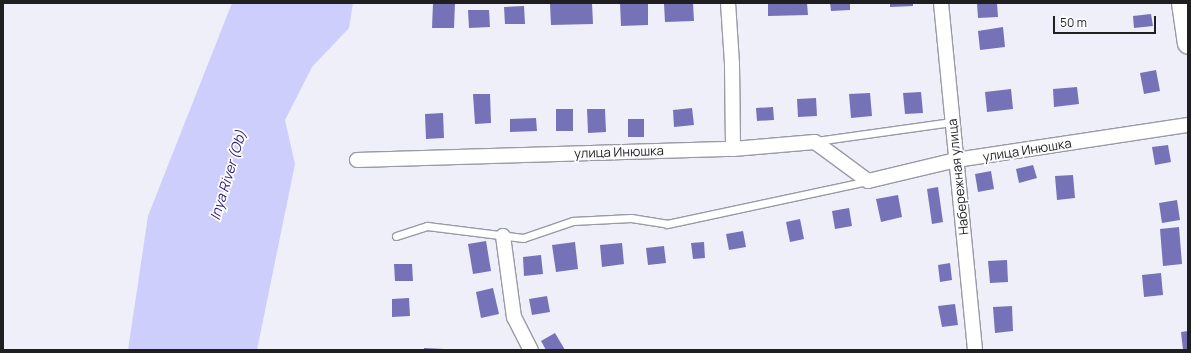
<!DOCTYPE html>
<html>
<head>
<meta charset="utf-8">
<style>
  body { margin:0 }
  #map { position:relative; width:1191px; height:353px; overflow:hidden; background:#efeffa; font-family:Manrope,sans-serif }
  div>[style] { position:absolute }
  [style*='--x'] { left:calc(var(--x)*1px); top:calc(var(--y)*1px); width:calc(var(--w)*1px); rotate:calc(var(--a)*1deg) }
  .water>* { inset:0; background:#cecefc }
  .building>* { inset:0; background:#7672b8 }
  .roads { filter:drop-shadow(1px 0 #9a9aa4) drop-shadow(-1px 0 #9a9aa4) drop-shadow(0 1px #9a9aa4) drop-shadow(0 -1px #9a9aa4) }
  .lane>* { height:7px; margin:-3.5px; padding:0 3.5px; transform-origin:3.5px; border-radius:3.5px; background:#fff }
  .street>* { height:14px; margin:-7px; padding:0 7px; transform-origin:7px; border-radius:7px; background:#fff }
  .secondary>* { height:20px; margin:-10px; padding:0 10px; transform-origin:10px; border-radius:10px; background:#fff }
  span { translate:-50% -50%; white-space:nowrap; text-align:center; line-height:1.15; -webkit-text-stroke:3.5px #fdfdff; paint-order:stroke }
  .street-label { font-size:13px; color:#1f1f22 }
  .water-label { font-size:14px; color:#2f1d71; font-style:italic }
  .frame { position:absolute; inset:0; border:4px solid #1f1f22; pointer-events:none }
  .scale { position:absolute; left:1053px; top:16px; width:103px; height:18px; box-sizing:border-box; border:2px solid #1f1f22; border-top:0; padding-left:5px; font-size:12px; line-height:14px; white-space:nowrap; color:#1f1f22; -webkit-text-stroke:3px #fdfdff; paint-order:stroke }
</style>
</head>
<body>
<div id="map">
  <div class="water">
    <div style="clip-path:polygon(232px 3px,353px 3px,349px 28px,312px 67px,285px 120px,295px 164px,257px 350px,128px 350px,148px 216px)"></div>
  </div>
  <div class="building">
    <div style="clip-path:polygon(433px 3px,455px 3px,454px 28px,432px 28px)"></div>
    <div style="clip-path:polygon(592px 3px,593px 24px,551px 25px,550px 4px)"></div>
    <div style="clip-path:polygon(620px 3px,648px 3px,648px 25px,621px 26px)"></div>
    <div style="clip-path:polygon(693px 3px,694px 21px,665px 22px,664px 4px)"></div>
    <div style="clip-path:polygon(768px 3px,807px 3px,808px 15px,768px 16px)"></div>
    <div style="clip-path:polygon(830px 3px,850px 3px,850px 10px,831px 11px)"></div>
    <div style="clip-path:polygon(890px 3px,913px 3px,913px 6px,890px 7px)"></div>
    <div style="clip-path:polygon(977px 3px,997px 3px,998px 17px,978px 18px)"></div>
    <div style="clip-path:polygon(524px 6px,525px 24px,505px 24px,504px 7px)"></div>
    <div style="clip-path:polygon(468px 10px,489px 10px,490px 27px,469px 28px)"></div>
    <div style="clip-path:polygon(1151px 14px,1153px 26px,1134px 28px,1133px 16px)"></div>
    <div style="clip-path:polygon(1003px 27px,1005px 47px,980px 50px,978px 31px)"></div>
    <div style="clip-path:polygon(1156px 70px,1160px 91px,1144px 94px,1140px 73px)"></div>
    <div style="clip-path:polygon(1077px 87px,1079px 104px,1054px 107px,1053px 89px)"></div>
    <div style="clip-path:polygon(1011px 89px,1013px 109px,987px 112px,985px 92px)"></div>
    <div style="clip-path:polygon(921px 92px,923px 113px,905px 114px,903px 93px)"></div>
    <div style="clip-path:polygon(870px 93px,872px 116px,851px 118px,849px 94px)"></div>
    <div style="clip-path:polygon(473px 94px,490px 94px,491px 123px,475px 124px)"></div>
    <div style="clip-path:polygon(816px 98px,817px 116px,798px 117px,797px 99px)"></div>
    <div style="clip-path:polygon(773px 107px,774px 120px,757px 121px,756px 108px)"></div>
    <div style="clip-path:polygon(692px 108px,694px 125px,674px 127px,673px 110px)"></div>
    <div style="clip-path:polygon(556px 109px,573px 109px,573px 131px,556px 131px)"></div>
    <div style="clip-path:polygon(587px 109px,605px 109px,606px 132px,588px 133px)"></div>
    <div style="clip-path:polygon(443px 113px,444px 138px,426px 139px,425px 114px)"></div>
    <div style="clip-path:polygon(536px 118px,537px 131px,510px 132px,510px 119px)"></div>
    <div style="clip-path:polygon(628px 119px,644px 119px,644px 137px,628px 137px)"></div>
    <div style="clip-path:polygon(1168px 145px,1171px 162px,1155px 165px,1152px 147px)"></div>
    <div style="clip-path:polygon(1033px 165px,1037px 178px,1019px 183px,1016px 169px)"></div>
    <div style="clip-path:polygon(991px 171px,994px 189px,978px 192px,975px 174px)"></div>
    <div style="clip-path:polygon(1073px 175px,1075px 198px,1057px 200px,1055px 176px)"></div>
    <div style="clip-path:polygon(938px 187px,943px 222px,932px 224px,927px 189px)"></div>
    <div style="clip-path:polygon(898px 195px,902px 217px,881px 222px,876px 199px)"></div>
    <div style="clip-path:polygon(1177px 200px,1180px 220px,1162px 223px,1159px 203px)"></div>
    <div style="clip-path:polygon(849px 208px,852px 226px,835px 229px,832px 211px)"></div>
    <div style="clip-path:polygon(800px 219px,804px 239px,790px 242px,786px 222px)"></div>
    <div style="clip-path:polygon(1179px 227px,1182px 264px,1163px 266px,1160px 229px)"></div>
    <div style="clip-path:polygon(743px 231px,746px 247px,729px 250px,726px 234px)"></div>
    <div style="clip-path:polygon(486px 241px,491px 271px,473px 274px,468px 244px)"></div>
    <div style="clip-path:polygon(575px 242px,578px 269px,556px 272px,552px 245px)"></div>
    <div style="clip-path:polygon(704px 242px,705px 258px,693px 259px,691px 243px)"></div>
    <div style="clip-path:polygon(622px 243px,624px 264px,602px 267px,600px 245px)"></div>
    <div style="clip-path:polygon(664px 246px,666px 263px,648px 265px,646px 248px)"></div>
    <div style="clip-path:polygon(541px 255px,543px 274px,524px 276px,523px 257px)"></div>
    <div style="clip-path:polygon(1007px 260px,1008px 282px,990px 283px,988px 261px)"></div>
    <div style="clip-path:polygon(950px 263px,952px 280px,940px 282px,938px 265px)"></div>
    <div style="clip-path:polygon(394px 264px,412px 264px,413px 281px,395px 281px)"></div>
    <div style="clip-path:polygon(1161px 273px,1163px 295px,1144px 297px,1142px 275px)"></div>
    <div style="clip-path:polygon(493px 288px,499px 314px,481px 318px,476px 292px)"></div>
    <div style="clip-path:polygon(547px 296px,550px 312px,532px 315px,529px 299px)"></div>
    <div style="clip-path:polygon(409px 298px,410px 316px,392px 317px,392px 299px)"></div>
    <div style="clip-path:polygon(955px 304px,958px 325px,942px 327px,938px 306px)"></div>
    <div style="clip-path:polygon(1012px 306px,1013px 331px,995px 333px,993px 307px)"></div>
    <div style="clip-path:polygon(1188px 331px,1188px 350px,1183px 350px,1181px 332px)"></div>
    <div style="clip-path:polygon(555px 333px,565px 350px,546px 350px,541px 341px)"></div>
    <div style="clip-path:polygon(424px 348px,444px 349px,444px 350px,424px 350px)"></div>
  </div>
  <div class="roads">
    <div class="lane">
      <div style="--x:816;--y:141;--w:137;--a:-8"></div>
      <div style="--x:396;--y:236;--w:33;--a:-18"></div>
      <div style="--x:427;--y:226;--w:97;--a:7.1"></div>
      <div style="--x:523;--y:238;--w:53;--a:-18.8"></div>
      <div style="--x:573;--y:221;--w:58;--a:-3"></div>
      <div style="--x:631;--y:218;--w:36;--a:9"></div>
      <div style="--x:667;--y:224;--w:206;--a:-12.1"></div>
    </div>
    <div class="street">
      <div style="--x:728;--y:3;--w:61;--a:86.2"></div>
      <div style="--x:732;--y:64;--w:85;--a:89.3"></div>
      <div style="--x:941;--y:3;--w:349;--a:84.4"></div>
      <div style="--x:357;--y:160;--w:376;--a:-1.7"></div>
      <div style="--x:733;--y:149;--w:82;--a:-4.9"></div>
      <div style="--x:815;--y:142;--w:66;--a:36.3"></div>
      <div style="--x:868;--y:181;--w:90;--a:-13.4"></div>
      <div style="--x:956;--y:160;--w:235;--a:-8.6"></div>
      <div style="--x:503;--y:236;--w:82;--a:82.3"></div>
      <div style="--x:514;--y:317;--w:37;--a:63"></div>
    </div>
    <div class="secondary">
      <div style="--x:1182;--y:3;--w:41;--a:81.7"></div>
    </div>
  </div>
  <div class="street-label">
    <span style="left:1027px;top:150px;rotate:-9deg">улица Инюшка</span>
    <span style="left:619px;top:152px;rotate:-2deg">улица Инюшка</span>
    <span style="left:958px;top:177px;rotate:-96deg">Набережная улица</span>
  </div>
  <div class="water-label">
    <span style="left:228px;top:175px;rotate:-73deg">Inya River (Ob)</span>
  </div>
  <div class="frame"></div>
  <div class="scale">50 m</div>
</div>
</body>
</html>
